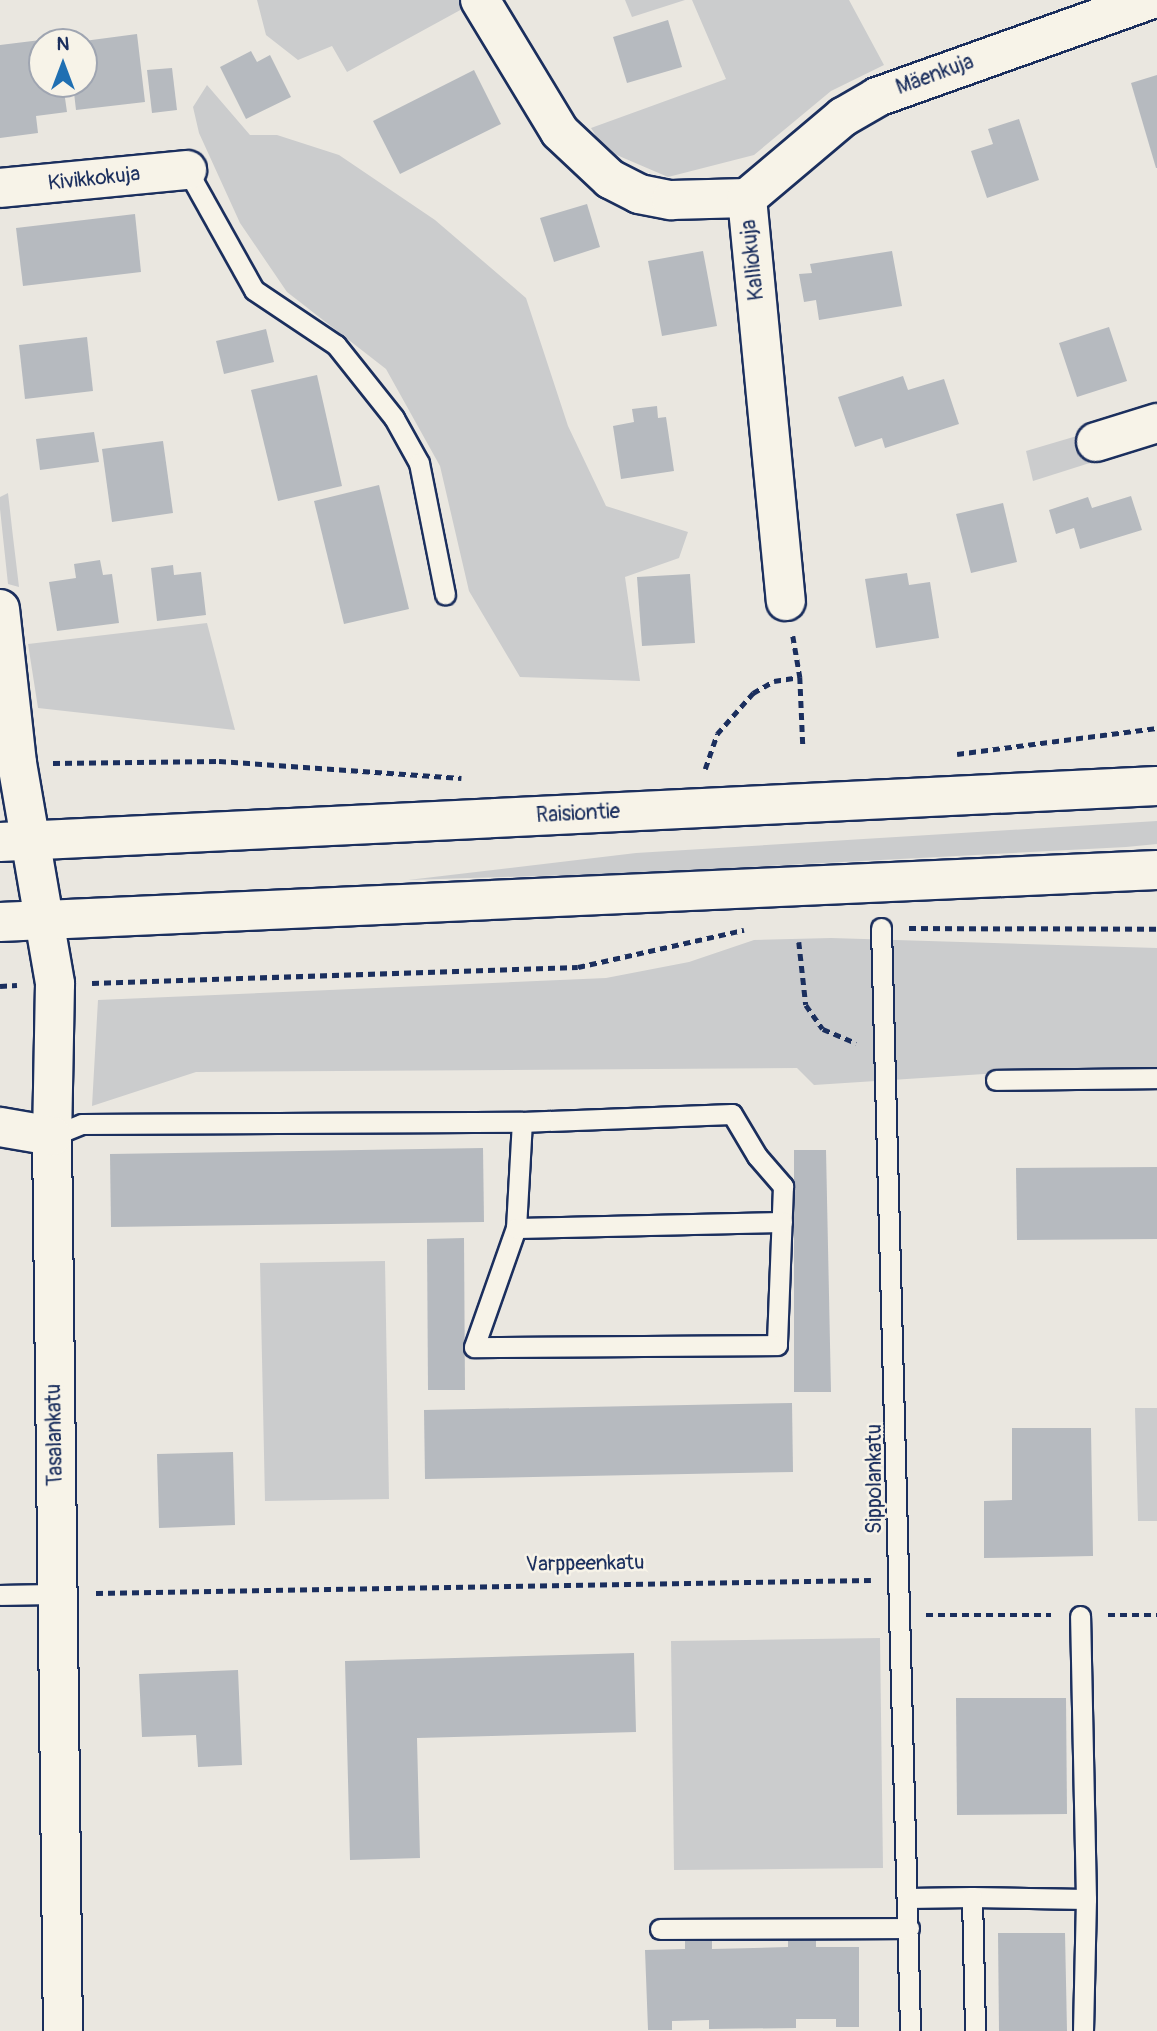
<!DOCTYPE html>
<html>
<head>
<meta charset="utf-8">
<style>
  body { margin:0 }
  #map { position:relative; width:1157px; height:2031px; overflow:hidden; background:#eae7e0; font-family:Pangolin,sans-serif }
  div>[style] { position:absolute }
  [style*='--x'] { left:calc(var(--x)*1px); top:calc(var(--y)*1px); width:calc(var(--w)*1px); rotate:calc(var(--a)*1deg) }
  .green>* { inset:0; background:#cbcccd }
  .building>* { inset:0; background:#b6babf }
  .path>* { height:4.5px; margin-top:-2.25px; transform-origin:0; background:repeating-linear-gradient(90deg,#1b2f5e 0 7px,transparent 0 12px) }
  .roads { filter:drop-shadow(2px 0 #1b2f5e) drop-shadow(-2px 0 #1b2f5e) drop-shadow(0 2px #1b2f5e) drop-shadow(0 -2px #1b2f5e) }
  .service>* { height:19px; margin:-9.5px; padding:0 9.5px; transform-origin:9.5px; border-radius:9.5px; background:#f7f3e8 }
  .minor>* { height:38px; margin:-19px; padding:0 19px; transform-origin:19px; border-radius:19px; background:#f7f3e8 }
  .secondary>* { height:38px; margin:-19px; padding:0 19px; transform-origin:19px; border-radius:19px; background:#f7f3e8 }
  span { translate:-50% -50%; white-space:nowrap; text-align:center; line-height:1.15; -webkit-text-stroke:5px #f7f3e8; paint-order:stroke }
  .street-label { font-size:21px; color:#1b2f5e }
  .north { position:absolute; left:28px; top:28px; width:70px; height:70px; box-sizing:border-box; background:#f7f3e8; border:2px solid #9fa5b1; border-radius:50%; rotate:0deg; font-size:19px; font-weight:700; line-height:28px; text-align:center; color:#1b2f5e }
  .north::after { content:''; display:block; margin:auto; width:24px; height:32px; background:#1f6fb2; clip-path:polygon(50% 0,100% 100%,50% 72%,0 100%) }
</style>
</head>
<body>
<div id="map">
  <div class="green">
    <div style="clip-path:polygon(257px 0,460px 0,464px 8px,347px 72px,332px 46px,298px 60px,266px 35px)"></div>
    <div style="clip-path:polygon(625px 0,685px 0,632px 17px)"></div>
    <div style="clip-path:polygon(692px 0,849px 0,884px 65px,831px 91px,754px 155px,668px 177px,605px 150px,591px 128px,726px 79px)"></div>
    <div style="clip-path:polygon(207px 85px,250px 135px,277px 135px,339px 155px,435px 220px,526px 298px,568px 426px,606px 506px,688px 532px,679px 558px,625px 577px,640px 681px,520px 677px,469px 591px,440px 466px,386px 369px,287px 292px,240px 223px,199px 133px,193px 107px)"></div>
    <div style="clip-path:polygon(1087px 433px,1096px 461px,1033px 481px,1026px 451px)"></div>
    <div style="clip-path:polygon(8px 493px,13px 537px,19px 587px,8px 584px,0 509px,0 497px)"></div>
    <div style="clip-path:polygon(207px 623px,235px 730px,38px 708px,28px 644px)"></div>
    <div style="clip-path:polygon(1157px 821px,1157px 844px,1126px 847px,636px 873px,408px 880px,636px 853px)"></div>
    <div style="clip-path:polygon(831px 938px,1157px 948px,1157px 1072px,984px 1074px,814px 1085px,797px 1068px,196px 1072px,92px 1106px,98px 1000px,606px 978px,689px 962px,754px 940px)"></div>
    <div style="clip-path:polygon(385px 1261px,389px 1499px,265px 1501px,260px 1263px)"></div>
    <div style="clip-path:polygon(1135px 1408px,1157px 1408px,1157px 1521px,1138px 1521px)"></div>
    <div style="clip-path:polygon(880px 1638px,883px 1868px,674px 1870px,671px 1641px)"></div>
  </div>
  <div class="building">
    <div style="clip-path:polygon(668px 20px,682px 67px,627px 83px,613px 37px)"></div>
    <div style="clip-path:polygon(137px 34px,145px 102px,76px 110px,73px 84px,84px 84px,84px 41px)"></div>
    <div style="clip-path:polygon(57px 38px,58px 42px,42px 42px,42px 84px,63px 84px,67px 112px,36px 116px,38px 133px,0 138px,0 45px)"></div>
    <div style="clip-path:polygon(251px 51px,257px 62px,270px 55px,291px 97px,246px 119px,220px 67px)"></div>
    <div style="clip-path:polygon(172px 68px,177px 110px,152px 113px,147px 70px)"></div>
    <div style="clip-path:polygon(474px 70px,501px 124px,400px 174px,373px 121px)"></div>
    <div style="clip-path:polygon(1157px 75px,1157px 168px,1156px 168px,1131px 83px)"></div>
    <div style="clip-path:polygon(1019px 119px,1039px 180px,987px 198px,971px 151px,993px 144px,988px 129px)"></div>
    <div style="clip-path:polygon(587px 204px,600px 247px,554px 262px,540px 218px)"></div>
    <div style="clip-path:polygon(135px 214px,141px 272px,23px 286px,16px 228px)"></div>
    <div style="clip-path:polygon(703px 251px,717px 326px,662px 336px,648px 261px)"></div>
    <div style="clip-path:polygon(892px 251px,902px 306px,819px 320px,816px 300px,804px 302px,799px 274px,812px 273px,810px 264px)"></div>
    <div style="clip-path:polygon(1109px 327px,1127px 381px,1077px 397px,1059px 343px)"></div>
    <div style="clip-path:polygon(266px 329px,274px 362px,224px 374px,216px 341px)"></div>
    <div style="clip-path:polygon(87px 337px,93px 391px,25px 399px,19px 345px)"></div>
    <div style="clip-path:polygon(317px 375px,342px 486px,278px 501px,251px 390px)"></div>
    <div style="clip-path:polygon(903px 376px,908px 390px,944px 379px,959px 424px,885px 448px,882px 438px,855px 447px,838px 397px)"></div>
    <div style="clip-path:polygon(657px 406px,658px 418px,666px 417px,674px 471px,621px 479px,613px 426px,634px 422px,632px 409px)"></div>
    <div style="clip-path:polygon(94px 432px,99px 462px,40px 470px,36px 439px)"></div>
    <div style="clip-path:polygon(163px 441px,173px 513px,112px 522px,102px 449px)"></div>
    <div style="clip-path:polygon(379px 485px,409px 609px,344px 624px,314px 501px)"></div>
    <div style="clip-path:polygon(1131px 496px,1142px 530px,1080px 549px,1074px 528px,1056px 534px,1049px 510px,1088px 497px,1092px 508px)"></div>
    <div style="clip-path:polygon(1003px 503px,1017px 562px,971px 573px,956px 514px)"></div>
    <div style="clip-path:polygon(100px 560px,103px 575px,112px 574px,119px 623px,57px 631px,49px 582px,76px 578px,74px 564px)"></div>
    <div style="clip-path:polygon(173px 565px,174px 575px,201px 572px,206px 615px,157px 621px,151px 568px)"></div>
    <div style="clip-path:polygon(907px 573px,909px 585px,930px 582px,939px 638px,876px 648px,865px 579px)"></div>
    <div style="clip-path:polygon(690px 574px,695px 643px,642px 646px,637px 577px)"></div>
    <div style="clip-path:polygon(483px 1148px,484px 1222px,111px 1227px,110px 1154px)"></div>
    <div style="clip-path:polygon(794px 1150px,826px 1150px,831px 1392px,794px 1392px)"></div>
    <div style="clip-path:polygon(1157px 1167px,1157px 1239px,1017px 1240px,1016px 1168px)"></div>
    <div style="clip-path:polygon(464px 1238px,465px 1390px,428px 1390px,427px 1239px)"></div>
    <div style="clip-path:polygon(792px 1403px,793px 1472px,425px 1479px,424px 1410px)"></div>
    <div style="clip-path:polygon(1012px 1428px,1091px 1428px,1093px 1556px,984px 1558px,984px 1501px,1012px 1500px)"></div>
    <div style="clip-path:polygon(233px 1452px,235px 1525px,159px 1528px,157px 1454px)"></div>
    <div style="clip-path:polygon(634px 1653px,636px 1732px,417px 1738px,420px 1858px,350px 1860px,345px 1661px)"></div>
    <div style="clip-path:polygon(238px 1670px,242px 1765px,198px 1767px,196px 1735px,142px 1737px,139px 1674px)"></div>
    <div style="clip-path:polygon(956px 1698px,1066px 1698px,1067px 1814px,957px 1815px)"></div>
    <div style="clip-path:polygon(998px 1933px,1065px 1933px,1067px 2031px,999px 2031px)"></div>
    <div style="clip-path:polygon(788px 1935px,816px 1935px,816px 1947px,859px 1947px,859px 2027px,836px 2027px,836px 2019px,796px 2019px,796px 2028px,709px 2029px,709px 2020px,672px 2021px,672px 2030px,648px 2030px,645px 1950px,685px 1949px,685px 1937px,712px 1936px,712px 1949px,788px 1947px)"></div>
  </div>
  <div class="path">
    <div style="--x:793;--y:636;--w:42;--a:80.3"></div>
    <div style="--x:800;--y:677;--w:70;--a:87.5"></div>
    <div style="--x:957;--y:754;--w:202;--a:-7.4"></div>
    <div style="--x:53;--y:763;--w:166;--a:-0.7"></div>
    <div style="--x:219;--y:761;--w:243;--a:4"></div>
    <div style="--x:705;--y:769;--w:37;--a:-71"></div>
    <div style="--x:717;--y:734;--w:55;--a:-48.7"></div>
    <div style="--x:753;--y:693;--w:24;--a:-30"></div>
    <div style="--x:774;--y:681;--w:26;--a:-9"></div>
    <div style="--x:909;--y:928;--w:248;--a:0.2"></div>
    <div style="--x:799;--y:942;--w:63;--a:83.7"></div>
    <div style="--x:806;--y:1005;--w:29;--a:55"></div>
    <div style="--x:823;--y:1029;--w:36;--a:23"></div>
    <div style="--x:92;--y:983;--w:486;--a:-1.9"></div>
    <div style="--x:578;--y:967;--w:170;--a:-12.6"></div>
    <div style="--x:0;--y:986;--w:17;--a:-3"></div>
    <div style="--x:96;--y:1593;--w:775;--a:-0.96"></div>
    <div style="--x:926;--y:1615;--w:125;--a:0"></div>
    <div style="--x:1108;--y:1615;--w:49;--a:0"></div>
  </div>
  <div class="roads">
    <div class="service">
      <div style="--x:187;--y:170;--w:137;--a:60.8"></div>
      <div style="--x:254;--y:290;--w:99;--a:33.9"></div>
      <div style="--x:336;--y:345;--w:93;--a:51.5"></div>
      <div style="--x:394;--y:418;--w:51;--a:60.9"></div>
      <div style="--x:419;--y:463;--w:134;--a:78.8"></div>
      <div style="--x:881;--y:928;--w:1103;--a:88.49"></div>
      <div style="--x:996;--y:1080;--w:161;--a:-0.7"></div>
      <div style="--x:52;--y:1136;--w:32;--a:-22"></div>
      <div style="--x:82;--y:1124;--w:440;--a:-0.3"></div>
      <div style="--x:522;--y:1122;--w:210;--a:-2.2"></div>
      <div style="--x:732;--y:1114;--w:49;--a:59.2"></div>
      <div style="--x:757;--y:1156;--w:40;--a:49"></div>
      <div style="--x:783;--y:1186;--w:159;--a:92.2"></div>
      <div style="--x:777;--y:1345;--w:303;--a:179.6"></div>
      <div style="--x:474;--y:1347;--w:126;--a:-70.6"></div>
      <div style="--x:516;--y:1228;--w:106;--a:-86.8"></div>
      <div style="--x:516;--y:1228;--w:266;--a:-1.3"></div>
      <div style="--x:0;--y:1595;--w:57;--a:-1"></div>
      <div style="--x:972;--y:1897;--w:114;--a:1"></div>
      <div style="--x:1086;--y:1899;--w:283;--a:-91.2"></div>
      <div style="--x:908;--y:1898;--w:64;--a:-0.9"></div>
      <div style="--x:972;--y:1897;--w:134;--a:88.7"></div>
      <div style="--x:660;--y:1929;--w:249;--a:-0.2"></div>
      <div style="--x:1083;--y:2031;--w:132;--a:-88.7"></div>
    </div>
    <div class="minor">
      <div style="--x:480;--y:0;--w:154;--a:58.8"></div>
      <div style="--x:560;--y:132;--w:69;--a:43.2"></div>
      <div style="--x:610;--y:179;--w:33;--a:27"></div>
      <div style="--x:639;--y:194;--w:33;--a:11"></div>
      <div style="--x:671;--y:200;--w:76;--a:-1.5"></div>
      <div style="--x:747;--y:198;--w:405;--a:84.5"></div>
      <div style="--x:0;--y:188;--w:188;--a:-5.5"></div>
      <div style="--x:747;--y:198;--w:126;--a:-40.2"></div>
      <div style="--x:843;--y:117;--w:39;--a:-30"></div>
      <div style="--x:877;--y:97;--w:290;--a:-19.6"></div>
      <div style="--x:1096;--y:442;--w:64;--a:-17.3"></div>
      <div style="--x:0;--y:609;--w:155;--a:83.7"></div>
      <div style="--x:17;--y:763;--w:224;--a:80.2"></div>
      <div style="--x:55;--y:984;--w:152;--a:91.1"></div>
      <div style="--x:52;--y:1136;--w:895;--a:89.3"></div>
      <div style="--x:0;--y:1127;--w:53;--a:9.8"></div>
    </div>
    <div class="secondary">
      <div style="--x:0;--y:842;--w:1158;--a:-2.77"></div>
      <div style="--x:0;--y:922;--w:1158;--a:-2.57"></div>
    </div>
  </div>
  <div class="street-label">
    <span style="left:935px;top:75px;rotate:-20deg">Mäenkuja</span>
    <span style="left:94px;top:179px;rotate:-6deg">Kivikkokuja</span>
    <span style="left:753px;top:260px;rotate:-96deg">Kalliokuja</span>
    <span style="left:578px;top:814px;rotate:-3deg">Raisiontie</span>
    <span style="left:55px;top:1435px;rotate:-91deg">Tasalankatu</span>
    <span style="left:875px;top:1479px;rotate:-90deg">Sippolankatu</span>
    <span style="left:585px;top:1564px;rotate:-1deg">Varppeenkatu</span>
  </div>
  <div class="north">N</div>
</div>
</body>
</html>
